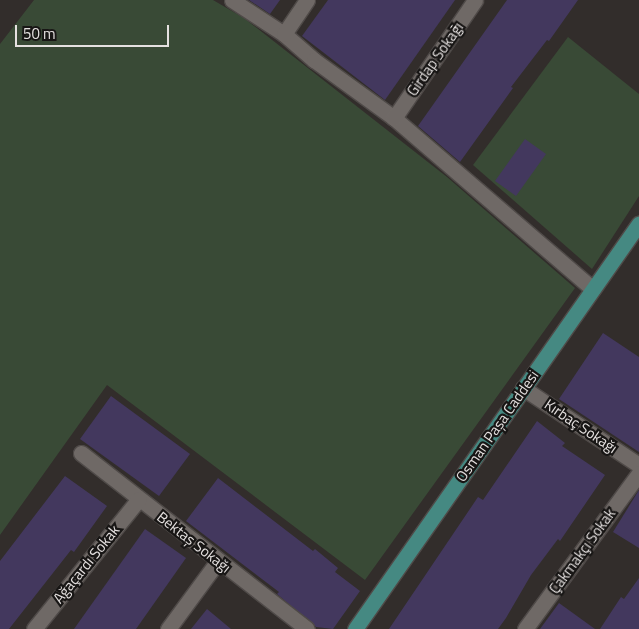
<!DOCTYPE html>
<html>
<head>
<meta charset="utf-8">
<style>
  body { margin:0 }
  #map { position:relative; width:639px; height:629px; overflow:hidden; background:#322d2b; font-family:"Titillium Web",sans-serif }
  div>[style] { position:absolute }
  [style*='--x'] { left:calc(var(--x)*1px); top:calc(var(--y)*1px); width:calc(var(--w)*1px); rotate:calc(var(--a)*1deg) }
  .green>* { inset:0; background:#394a36 }
  .building>* { inset:0; background:#43385e }
  .roads { filter:drop-shadow(1px 0 #4f4a48) drop-shadow(-1px 0 #4f4a48) drop-shadow(0 1px #4f4a48) drop-shadow(0 -1px #4f4a48) }
  .minor>* { height:15px; margin:-7.5px; padding:0 7.5px; transform-origin:7.5px; border-radius:7.5px; background:#6f6966 }
  .major>* { height:15px; margin:-7.5px; padding:0 7.5px; transform-origin:7.5px; border-radius:7.5px; background:#458982 }
  span { translate:-50% -50%; white-space:nowrap; text-align:center; line-height:1.15; -webkit-text-stroke:4.5px #181615; paint-order:stroke }
  .street-label { font-size:15px; color:#e5e1e0 }
  .scale { position:absolute; left:15px; top:25px; width:154px; height:22px; box-sizing:border-box; border:2px solid #e5e1e0; border-top:0; padding-left:6px; font-size:15px; line-height:18px; white-space:nowrap; color:#e5e1e0; -webkit-text-stroke:4px #181615; paint-order:stroke }
</style>
</head>
<body>
<div id="map">
  <div class="green">
    <div style="clip-path:polygon(34px 0,213px 0,244px 18px,447px 177px,575px 288px,365px 580px,107px 385px,0 535px,0 44px)"></div>
    <div style="clip-path:polygon(568px 37px,639px 94px,639px 196px,592px 269px,473px 165px)"></div>
  </div>
  <div class="building">
    <div style="clip-path:polygon(249px 0,280px 0,270px 14px)"></div>
    <div style="clip-path:polygon(328px 0,455px 0,385px 100px,302px 36px)"></div>
    <div style="clip-path:polygon(507px 0,578px 0,549px 41px,547px 40px,511px 87px,513px 88px,460px 162px,418px 126px)"></div>
    <div style="clip-path:polygon(525px 139px,546px 154px,516px 196px,495px 181px)"></div>
    <div style="clip-path:polygon(603px 333px,639px 357px,639px 452px,559px 399px)"></div>
    <div style="clip-path:polygon(111px 396px,190px 454px,159px 496px,80px 439px)"></div>
    <div style="clip-path:polygon(537px 421px,565px 443px,562px 446px,605px 475px,560px 541px,558px 539px,531px 575px,506px 618px,498px 629px,389px 629px,478px 497px,483px 500px)"></div>
    <div style="clip-path:polygon(65px 476px,107px 506px,74px 552px,71px 550px,9px 629px,0 629px,0 561px)"></div>
    <div style="clip-path:polygon(218px 478px,313px 551px,315px 549px,338px 568px,335px 572px,360px 591px,333px 629px,316px 627px,277px 594px,279px 592px,186px 521px)"></div>
    <div style="clip-path:polygon(639px 490px,639px 548px,613px 532px)"></div>
    <div style="clip-path:polygon(145px 529px,186px 558px,136px 629px,74px 629px)"></div>
    <div style="clip-path:polygon(639px 578px,639px 629px,600px 629px,621px 597px,624px 599px)"></div>
    <div style="clip-path:polygon(559px 603px,595px 629px,540px 629px)"></div>
    <div style="clip-path:polygon(207px 609px,231px 629px,191px 629px)"></div>
  </div>
  <div class="roads">
    <div class="minor">
      <div style="--x:232;--y:0;--w:62;--a:33.2"></div>
      <div style="--x:284;--y:34;--w:40;--a:41"></div>
      <div style="--x:314;--y:60;--w:99;--a:35.9"></div>
      <div style="--x:394;--y:118;--w:262;--a:40.7"></div>
      <div style="--x:284;--y:34;--w:41;--a:-55.9"></div>
      <div style="--x:394;--y:118;--w:143;--a:-55.5"></div>
      <div style="--x:523;--y:388;--w:139;--a:33.6"></div>
      <div style="--x:81;--y:453;--w:286;--a:37.9"></div>
      <div style="--x:34;--y:629;--w:167;--a:-51.1"></div>
      <div style="--x:168;--y:629;--w:84;--a:-53.7"></div>
      <div style="--x:525;--y:629;--w:193;--a:-53.8"></div>
    </div>
    <div class="major">
      <div style="--x:355;--y:629;--w:495;--a:-55"></div>
    </div>
  </div>
  <div class="street-label">
    <span style="left:435px;top:59px;rotate:-55deg">Girdap Sokağı</span>
    <span style="left:497px;top:426px;rotate:-55deg">Osman Paşa Caddesi</span>
    <span style="left:581px;top:426px;rotate:34deg">Kırbaç Sokağı</span>
    <span style="left:194px;top:542px;rotate:38deg">Bektaş Sokağı</span>
    <span style="left:582px;top:551px;rotate:-54deg">Çakmakçı Sokak</span>
    <span style="left:86px;top:564px;rotate:-51deg">Ağaçardı Sokak</span>
  </div>
  <div class="scale">50 m</div>
</div>
</body>
</html>
